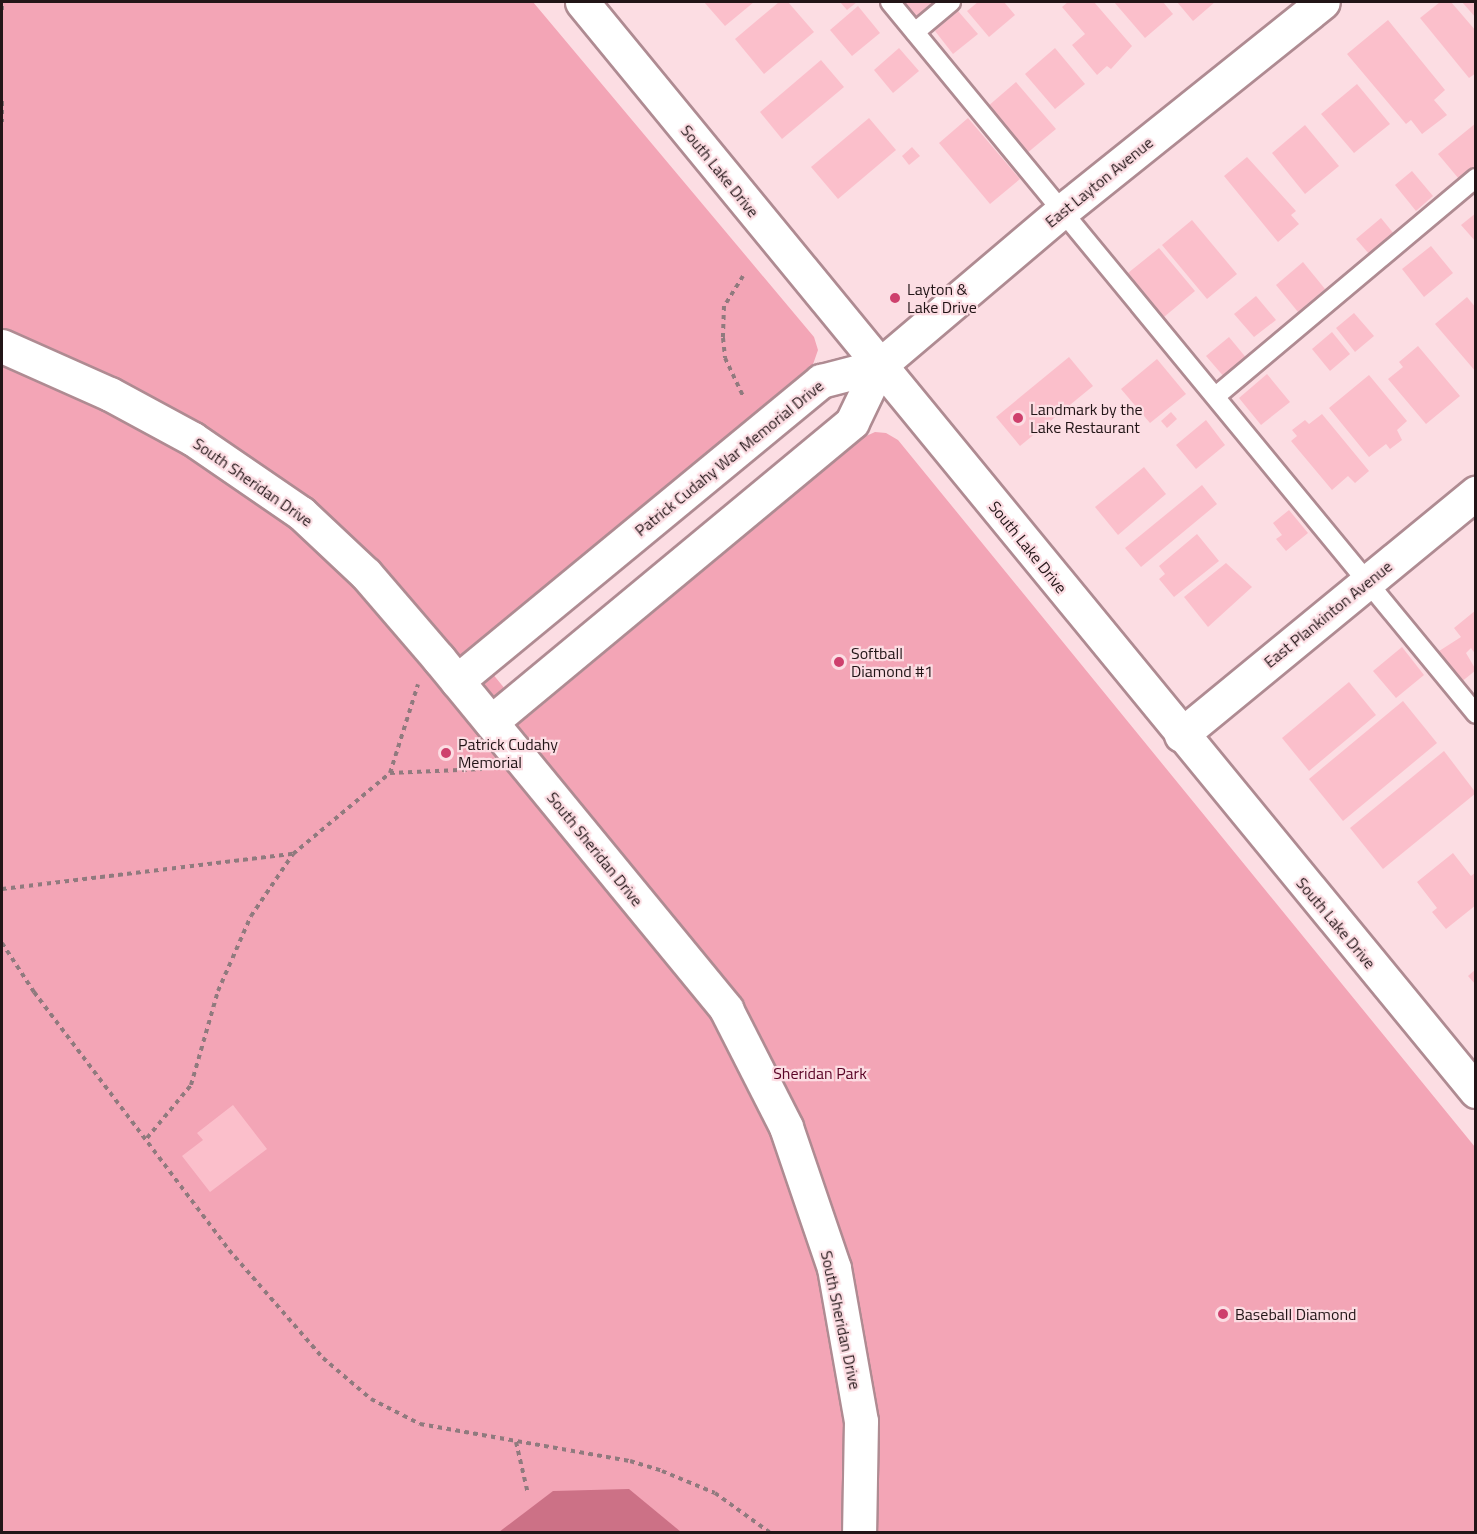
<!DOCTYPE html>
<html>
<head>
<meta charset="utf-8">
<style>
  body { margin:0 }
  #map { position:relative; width:1477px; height:1534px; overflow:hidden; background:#fcdde3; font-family:"Titillium Web",sans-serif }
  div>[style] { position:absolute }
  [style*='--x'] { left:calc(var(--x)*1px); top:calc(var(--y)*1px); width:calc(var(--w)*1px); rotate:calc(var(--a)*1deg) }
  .green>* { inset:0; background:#f3a5b6 }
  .water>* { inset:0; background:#cc7186 }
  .building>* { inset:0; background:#fbbfcb }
  .path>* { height:4px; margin-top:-2px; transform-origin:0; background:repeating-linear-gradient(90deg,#907a7e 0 4.5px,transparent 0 9px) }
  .roads { filter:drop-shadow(2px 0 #af8b92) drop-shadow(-2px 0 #af8b92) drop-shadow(0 2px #af8b92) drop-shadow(0 -2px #af8b92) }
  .service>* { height:18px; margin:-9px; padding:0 9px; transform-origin:9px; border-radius:9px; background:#fff }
  .minor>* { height:33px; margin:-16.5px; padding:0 16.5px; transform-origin:16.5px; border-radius:16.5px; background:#fff }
  .secondary>* { height:33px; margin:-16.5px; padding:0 16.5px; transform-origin:16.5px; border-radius:16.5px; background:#fff }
  .dots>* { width:16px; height:16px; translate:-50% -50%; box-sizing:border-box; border:3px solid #fcdde3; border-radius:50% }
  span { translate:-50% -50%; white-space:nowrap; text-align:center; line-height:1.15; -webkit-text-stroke:4.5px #fcdde3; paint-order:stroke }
  .street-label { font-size:16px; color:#221517 }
  .poi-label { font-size:16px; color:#221517 }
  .left { translate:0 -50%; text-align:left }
  .park-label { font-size:16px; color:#5a0426 }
  .frame { position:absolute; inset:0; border:3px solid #221517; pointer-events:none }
</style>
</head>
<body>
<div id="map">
  <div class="green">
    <div style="clip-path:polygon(2px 2px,533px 2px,814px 337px,818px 350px,810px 373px,473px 650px,528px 717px,864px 437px,875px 432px,886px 433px,898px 440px,1475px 1147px,1475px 1532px,2px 1532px)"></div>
  </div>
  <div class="water">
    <div style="clip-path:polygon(629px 1489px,681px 1532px,499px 1532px,553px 1491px)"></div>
  </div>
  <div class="building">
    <div style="clip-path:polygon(704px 2px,754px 2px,725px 26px)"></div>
    <div style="clip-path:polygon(779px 2px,788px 2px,814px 32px,764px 74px,735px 39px)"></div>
    <div style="clip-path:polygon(840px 2px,857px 2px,847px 10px)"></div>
    <div style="clip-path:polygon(901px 2px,934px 2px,915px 17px)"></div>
    <div style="clip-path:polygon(978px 2px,1004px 2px,1015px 15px,989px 37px,967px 11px)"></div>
    <div style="clip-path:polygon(1068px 2px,1094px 2px,1132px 46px,1111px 69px,1107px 66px,1097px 75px,1072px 45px,1085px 34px,1062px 7px)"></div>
    <div style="clip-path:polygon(1114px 2px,1163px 2px,1173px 14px,1145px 38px)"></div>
    <div style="clip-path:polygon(1177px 2px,1215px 2px,1193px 21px)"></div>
    <div style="clip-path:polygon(1440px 2px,1451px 2px,1476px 31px,1476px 73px,1469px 78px,1420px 18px)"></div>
    <div style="clip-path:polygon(1462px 2px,1476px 2px,1476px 18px)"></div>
    <div style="clip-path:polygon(858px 6px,880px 33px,852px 56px,830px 30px)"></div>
    <div style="clip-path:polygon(958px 11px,978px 34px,953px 54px,935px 31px)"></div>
    <div style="clip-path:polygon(1388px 20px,1445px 90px,1434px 100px,1447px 115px,1422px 134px,1411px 120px,1406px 124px,1347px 54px)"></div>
    <div style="clip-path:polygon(899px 48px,919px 71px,893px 93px,874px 70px)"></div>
    <div style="clip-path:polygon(1055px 48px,1085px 84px,1055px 109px,1025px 74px)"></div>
    <div style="clip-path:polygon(821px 60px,844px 87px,782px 139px,760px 112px)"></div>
    <div style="clip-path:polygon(1016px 82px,1056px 129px,1026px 154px,987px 107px)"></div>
    <div style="clip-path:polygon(1357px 84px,1390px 124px,1354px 153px,1321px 114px)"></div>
    <div style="clip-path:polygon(869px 118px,896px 150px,838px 199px,811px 167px)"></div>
    <div style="clip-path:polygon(968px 118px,1020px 179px,990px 204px,939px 143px)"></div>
    <div style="clip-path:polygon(1476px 123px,1476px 166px,1459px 179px,1438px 154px)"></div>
    <div style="clip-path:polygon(1305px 125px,1339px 166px,1305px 194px,1272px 153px)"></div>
    <div style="clip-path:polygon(912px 147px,920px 156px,909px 165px,902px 156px)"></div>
    <div style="clip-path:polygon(1247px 157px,1296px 211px,1291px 215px,1299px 224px,1278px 242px,1224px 176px)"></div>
    <div style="clip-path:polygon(1412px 171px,1433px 196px,1416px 211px,1395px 185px)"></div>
    <div style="clip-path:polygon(1476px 213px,1476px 242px,1461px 225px)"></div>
    <div style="clip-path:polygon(1381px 218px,1394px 234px,1370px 255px,1356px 239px)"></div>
    <div style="clip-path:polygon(1192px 220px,1237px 274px,1207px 299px,1162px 245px)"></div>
    <div style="clip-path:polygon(1431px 246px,1453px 273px,1424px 297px,1402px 269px)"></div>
    <div style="clip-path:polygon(1159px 248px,1195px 291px,1164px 317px,1128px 273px)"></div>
    <div style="clip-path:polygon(1303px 262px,1325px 289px,1298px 312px,1276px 285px)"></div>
    <div style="clip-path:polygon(1256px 296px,1276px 320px,1254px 337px,1234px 314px)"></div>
    <div style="clip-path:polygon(1467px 297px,1476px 308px,1476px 372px,1435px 324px)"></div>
    <div style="clip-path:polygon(1354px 313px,1374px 336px,1355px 352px,1336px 328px)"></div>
    <div style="clip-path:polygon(1332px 332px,1350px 354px,1330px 371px,1312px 349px)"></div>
    <div style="clip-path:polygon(1229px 337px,1248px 360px,1225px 378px,1206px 356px)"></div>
    <div style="clip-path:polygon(1418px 346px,1460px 396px,1426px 424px,1388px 379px,1403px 367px,1399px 362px)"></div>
    <div style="clip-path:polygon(1069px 357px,1093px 386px,1020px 446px,996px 417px)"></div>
    <div style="clip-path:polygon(1157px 359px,1186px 394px,1150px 423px,1121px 389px)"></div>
    <div style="clip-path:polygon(1267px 374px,1290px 402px,1261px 425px,1239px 398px)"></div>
    <div style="clip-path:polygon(1369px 375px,1407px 421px,1397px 430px,1402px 440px,1390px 449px,1386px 444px,1369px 457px,1329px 408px)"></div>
    <div style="clip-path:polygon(1171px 412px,1177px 419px,1167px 428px,1161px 421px)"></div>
    <div style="clip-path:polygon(1322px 414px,1369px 471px,1355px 483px,1348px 476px,1332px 490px,1291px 441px,1297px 436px,1292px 430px,1305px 420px,1309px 424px)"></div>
    <div style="clip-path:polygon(1206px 420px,1225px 445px,1196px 469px,1176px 445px)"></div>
    <div style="clip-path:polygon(1144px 467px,1166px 494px,1118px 535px,1095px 507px)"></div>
    <div style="clip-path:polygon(1202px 485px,1217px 504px,1141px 567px,1125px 548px)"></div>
    <div style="clip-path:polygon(1289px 510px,1308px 533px,1286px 551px,1276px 539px,1282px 535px,1273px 523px)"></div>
    <div style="clip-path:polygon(1197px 534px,1219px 561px,1174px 597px,1159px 579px,1165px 574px,1159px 566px)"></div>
    <div style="clip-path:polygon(1226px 563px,1252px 587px,1208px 627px,1184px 597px)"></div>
    <div style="clip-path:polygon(1476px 610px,1476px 655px,1471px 648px,1466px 653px,1476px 670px,1460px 683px,1436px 653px,1461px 637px,1454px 628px)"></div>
    <div style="clip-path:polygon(1402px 647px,1424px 675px,1396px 698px,1373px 671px)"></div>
    <div style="clip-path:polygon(1349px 682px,1376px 715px,1309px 771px,1282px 738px)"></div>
    <div style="clip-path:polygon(1403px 701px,1437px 743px,1343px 821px,1309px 779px)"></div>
    <div style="clip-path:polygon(1444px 751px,1476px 793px,1383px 869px,1350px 828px)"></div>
    <div style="clip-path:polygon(1453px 853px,1471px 876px,1476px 872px,1476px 905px,1446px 929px,1432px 912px,1437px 908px,1417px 882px)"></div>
    <div style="clip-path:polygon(1476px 969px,1476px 985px,1468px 976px)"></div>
    <div style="clip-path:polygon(233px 1105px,267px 1149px,210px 1192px,182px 1156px,203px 1140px,197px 1133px)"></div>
  </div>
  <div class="path">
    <div style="--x:2;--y:10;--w:8;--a:-90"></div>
    <div style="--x:2;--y:101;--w:21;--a:90"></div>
    <div style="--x:743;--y:276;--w:36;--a:122"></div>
    <div style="--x:724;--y:306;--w:32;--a:92"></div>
    <div style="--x:723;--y:338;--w:20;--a:84"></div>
    <div style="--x:725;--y:358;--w:44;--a:64.6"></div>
    <div style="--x:390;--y:773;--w:92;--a:-2.5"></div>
    <div style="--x:2;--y:889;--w:293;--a:-6.9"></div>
    <div style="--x:2;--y:943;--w:59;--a:56.9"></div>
    <div style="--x:34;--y:992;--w:323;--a:52.9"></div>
    <div style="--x:229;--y:1250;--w:143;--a:49"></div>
    <div style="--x:323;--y:1358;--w:63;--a:40.5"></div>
    <div style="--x:371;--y:1399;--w:55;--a:27"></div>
    <div style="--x:420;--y:1424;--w:213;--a:10"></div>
    <div style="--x:630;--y:1461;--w:34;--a:17"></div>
    <div style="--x:662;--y:1471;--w:57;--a:22.5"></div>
    <div style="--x:715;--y:1493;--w:67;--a:35.8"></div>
    <div style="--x:147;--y:1138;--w:69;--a:-50.3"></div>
    <div style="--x:191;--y:1085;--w:98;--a:-74"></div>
    <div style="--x:218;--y:991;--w:82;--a:-66.3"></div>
    <div style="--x:251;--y:916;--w:75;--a:-55.9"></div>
    <div style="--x:293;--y:854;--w:126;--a:-39.9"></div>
    <div style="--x:390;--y:773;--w:93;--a:-72.5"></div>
    <div style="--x:516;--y:1442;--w:53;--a:77"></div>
  </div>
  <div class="roads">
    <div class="service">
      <div style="--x:890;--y:2;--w:922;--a:50.54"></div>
      <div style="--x:915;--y:32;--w:47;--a:-39.8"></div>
      <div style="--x:1216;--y:396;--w:339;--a:-40"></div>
    </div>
    <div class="minor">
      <div style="--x:2;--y:346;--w:118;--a:24"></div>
      <div style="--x:110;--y:394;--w:94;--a:28.5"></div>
      <div style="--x:193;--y:439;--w:131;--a:34.4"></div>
      <div style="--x:301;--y:513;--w:89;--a:43.2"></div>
      <div style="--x:366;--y:574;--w:112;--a:49.3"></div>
      <div style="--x:439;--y:659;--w:453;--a:50.6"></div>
      <div style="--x:726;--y:1009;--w:132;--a:63"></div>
      <div style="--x:786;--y:1127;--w:149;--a:71.2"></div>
      <div style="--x:834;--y:1268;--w:155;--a:80"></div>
      <div style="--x:861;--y:1421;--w:111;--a:91"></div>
      <div style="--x:457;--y:681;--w:472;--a:-39.5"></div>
      <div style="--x:821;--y:381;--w:60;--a:-14.5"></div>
      <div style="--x:491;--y:722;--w:469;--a:-39.7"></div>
      <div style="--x:852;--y:422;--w:62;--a:-64.3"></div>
      <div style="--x:1181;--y:735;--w:382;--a:-39.4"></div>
    </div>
    <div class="secondary">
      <div style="--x:582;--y:2;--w:1409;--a:50.62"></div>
      <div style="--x:879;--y:366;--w:240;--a:-40.3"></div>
      <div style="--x:1062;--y:211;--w:334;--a:-38.7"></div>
    </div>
  </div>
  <div class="dots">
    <div style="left:895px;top:298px;background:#ce406d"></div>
    <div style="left:1018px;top:418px;background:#ce406d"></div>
    <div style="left:839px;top:662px;background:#ce406d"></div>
    <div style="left:446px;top:753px;background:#ce406d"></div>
    <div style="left:1223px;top:1314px;background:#ce406d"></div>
  </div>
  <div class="street-label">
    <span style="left:720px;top:171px;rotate:51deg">South Lake Drive</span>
    <span style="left:1099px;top:182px;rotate:-39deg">East Layton Avenue</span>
    <span style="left:729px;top:458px;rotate:-39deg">Patrick Cudahy War Memorial Drive</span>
    <span style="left:253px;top:482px;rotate:35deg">South Sheridan Drive</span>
    <span style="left:1028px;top:547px;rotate:51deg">South Lake Drive</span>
    <span style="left:1328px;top:614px;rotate:-39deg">East Plankinton Avenue</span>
    <span style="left:595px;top:849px;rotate:51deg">South Sheridan Drive</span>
    <span style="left:1336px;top:923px;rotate:50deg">South Lake Drive</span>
    <span style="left:841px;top:1320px;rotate:78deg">South Sheridan Drive</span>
  </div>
  <div class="poi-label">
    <span class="left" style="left:907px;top:298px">Layton &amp;<br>Lake Drive</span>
    <span class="left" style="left:1030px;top:418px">Landmark by the<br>Lake Restaurant</span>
    <span class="left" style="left:851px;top:662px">Softball<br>Diamond #1</span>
    <span class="left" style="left:458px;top:753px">Patrick Cudahy<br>Memorial</span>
    <span class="left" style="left:1235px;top:1314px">Baseball Diamond</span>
  </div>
  <div class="park-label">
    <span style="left:820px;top:1073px">Sheridan Park</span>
  </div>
  <div class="frame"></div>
</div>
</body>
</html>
